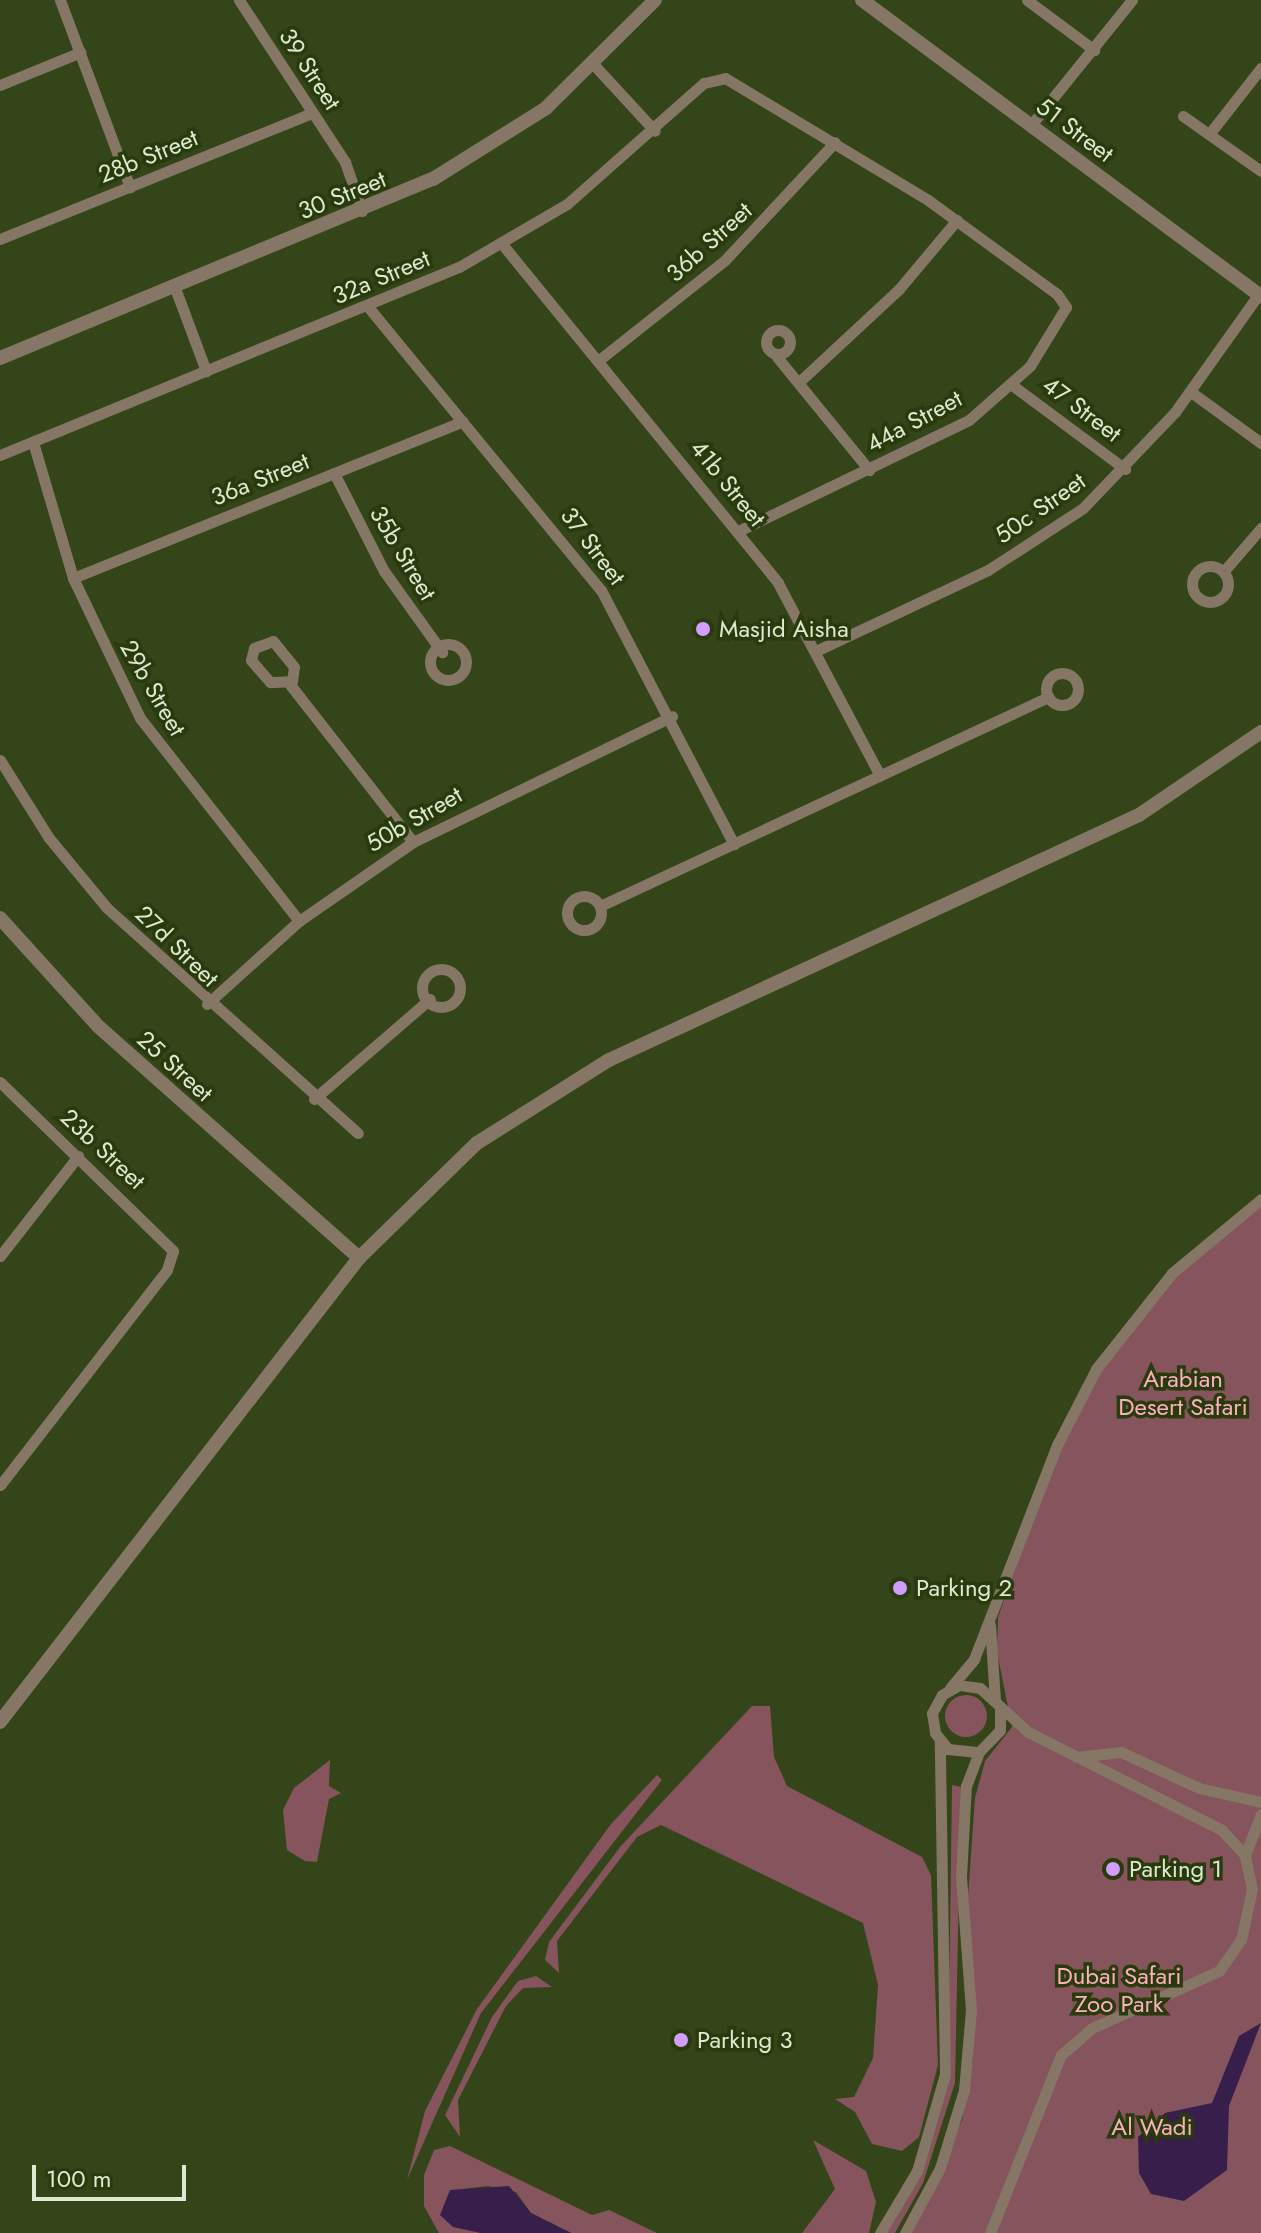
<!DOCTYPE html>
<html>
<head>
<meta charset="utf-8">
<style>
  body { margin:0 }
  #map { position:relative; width:1261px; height:2233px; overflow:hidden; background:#334519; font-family:Jost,sans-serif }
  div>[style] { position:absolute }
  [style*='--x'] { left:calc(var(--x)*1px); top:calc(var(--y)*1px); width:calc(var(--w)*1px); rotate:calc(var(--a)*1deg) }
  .green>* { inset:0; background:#85545d }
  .round { border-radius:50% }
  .water>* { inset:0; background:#381f4b }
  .minor>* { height:11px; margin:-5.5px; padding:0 5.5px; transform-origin:5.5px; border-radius:5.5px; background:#867665 }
  .minor>.ring { margin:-5.5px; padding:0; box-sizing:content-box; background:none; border:11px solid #867665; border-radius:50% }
  .tertiary>* { height:14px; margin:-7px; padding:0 7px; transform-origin:7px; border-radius:7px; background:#867665 }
  .dots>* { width:22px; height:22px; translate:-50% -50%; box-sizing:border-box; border:4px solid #293a0d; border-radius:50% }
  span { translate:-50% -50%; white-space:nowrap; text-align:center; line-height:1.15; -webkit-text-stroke:7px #293a0d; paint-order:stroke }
  .street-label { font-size:24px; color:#dde9d0 }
  .poi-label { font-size:24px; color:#dde9d0 }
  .left { translate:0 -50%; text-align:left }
  .park-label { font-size:24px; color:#fcb0bd }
  .scale { position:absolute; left:32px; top:2165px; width:154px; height:36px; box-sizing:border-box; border:4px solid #dde9d0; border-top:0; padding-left:10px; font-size:24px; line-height:28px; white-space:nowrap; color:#dde9d0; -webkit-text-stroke:6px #293a0d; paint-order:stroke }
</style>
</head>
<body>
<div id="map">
  <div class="green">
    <div style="clip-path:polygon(1261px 1204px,1261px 2233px,911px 2233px,962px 2120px,973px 2059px,968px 1896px,975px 1798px,985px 1761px,1012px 1727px,997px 1652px,998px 1617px,1062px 1436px,1093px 1382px,1176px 1273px)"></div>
    <div class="round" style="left:945px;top:1695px;width:42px;height:42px"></div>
    <div style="clip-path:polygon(752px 1706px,770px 1706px,774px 1757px,787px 1786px,922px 1857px,931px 1875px,938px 2065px,919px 2137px,902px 2151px,872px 2144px,855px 2112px,835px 2099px,854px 2097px,873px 2058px,878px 1985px,863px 1923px,661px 1825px,637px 1837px,557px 1941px,559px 1973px,545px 1960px,549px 1942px,620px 1847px)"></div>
    <div style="clip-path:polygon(330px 1760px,329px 1786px,341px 1793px,329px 1799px,317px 1862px,305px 1861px,287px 1850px,283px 1810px,294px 1788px)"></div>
    <div style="clip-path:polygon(657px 1775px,662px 1780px,481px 2013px,407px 2180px,425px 2111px,477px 2009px,611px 1824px)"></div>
    <div style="clip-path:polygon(952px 1785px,961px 1787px,955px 2083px,923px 2183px,895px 2233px,883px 2233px,924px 2160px,948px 2069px)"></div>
    <div style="clip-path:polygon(536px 1976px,552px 1987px,523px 1988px,506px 2006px,458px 2100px,460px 2137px,445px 2115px,492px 2017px,518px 1981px)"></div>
    <div style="clip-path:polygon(813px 2140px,866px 2171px,876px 2202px,869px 2233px,802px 2233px,835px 2189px)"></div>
    <div style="clip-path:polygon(450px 2146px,592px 2215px,609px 2210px,657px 2233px,571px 2233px,531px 2213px,516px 2192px,488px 2186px,462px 2189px,463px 2228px,481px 2233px,439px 2233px,424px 2206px,424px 2175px,434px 2150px)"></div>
  </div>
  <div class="water">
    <div style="clip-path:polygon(1261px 2023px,1229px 2106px,1227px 2170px,1184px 2201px,1151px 2194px,1139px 2173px,1138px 2137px,1165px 2113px,1212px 2103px,1239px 2036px)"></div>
    <div style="clip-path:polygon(509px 2186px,531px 2213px,571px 2233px,481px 2233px,453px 2227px,440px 2215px,450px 2190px)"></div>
  </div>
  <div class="minor">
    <div style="--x:60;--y:0;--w:200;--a:69.5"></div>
    <div style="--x:239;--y:0;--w:194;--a:56.8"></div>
    <div style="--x:345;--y:162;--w:52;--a:70.9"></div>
    <div style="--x:1027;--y:0;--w:84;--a:36.7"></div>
    <div style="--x:595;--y:66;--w:88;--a:47.3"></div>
    <div style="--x:0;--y:85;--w:87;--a:-22.2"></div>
    <div style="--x:1183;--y:116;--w:95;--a:35.2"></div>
    <div style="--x:1031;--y:125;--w:161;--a:-51.1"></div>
    <div style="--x:1210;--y:133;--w:83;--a:-51.9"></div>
    <div style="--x:0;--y:239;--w:336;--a:-22"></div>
    <div style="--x:502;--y:244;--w:437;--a:50.8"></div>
    <div style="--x:778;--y:583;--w:218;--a:62.1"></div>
    <div style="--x:175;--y:288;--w:89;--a:69.5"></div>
    <div style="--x:369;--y:308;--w:365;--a:50.6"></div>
    <div style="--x:601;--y:590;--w:287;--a:62.4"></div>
    <div class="ring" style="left:766px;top:330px;width:13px;height:13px"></div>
    <div style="--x:777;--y:357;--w:146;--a:50.8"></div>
    <div style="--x:599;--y:360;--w:161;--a:-38.4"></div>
    <div style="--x:725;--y:260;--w:161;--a:-47"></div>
    <div style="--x:799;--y:382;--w:137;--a:-42.9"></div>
    <div style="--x:899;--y:289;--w:90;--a:-50"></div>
    <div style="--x:1012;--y:385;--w:141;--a:36.6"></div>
    <div style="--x:1191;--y:392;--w:87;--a:36.1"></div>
    <div style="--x:33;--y:442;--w:142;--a:73.6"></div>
    <div style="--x:73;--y:578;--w:155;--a:64.4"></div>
    <div style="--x:140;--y:718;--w:258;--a:51.9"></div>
    <div style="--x:0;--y:455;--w:496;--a:-22.3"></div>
    <div style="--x:459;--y:267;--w:125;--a:-30.3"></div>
    <div style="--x:567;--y:204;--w:183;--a:-41.5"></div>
    <div style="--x:704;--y:83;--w:22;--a:-13"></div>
    <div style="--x:725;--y:78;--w:237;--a:31"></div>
    <div style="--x:928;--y:200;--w:160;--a:36.1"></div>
    <div style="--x:1057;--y:294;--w:16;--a:55"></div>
    <div style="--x:1066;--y:307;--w:69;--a:121.4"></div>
    <div style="--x:1030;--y:366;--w:81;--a:138.5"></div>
    <div style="--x:969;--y:420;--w:256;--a:154.3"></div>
    <div style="--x:334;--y:473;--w:110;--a:63"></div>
    <div style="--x:384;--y:571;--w:100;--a:54.4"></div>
    <div class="ring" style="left:1192px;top:566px;width:25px;height:25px"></div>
    <div style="--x:1224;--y:571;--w:57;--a:-49.3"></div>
    <div style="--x:73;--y:578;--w:420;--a:-21.9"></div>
    <div style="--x:273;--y:641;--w:33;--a:51"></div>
    <div style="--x:294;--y:667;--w:14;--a:98"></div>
    <div style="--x:292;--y:681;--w:22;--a:177"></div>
    <div style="--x:270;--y:682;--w:29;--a:-131"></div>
    <div style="--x:251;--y:660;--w:12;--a:-76"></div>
    <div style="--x:254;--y:648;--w:20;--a:-20"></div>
    <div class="ring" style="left:430px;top:644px;width:25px;height:25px"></div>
    <div style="--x:818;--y:650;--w:188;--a:-25.2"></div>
    <div style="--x:988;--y:570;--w:113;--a:-33.1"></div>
    <div style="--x:1083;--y:508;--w:133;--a:-46.2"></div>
    <div style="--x:1175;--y:412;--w:145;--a:-54.6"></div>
    <div class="ring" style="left:1046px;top:673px;width:21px;height:21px"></div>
    <div style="--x:288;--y:682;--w:203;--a:52"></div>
    <div style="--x:0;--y:760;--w:92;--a:57.9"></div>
    <div style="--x:49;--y:838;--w:91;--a:50.4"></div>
    <div style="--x:107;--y:908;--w:337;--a:41.9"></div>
    <div class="ring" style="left:567px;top:896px;width:23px;height:23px"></div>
    <div style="--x:600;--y:906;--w:495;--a:-25"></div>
    <div class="ring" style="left:422px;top:969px;width:27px;height:27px"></div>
    <div style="--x:207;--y:1004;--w:124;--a:-42.1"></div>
    <div style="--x:299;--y:921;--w:139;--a:-34.7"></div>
    <div style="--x:413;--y:842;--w:288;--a:-25.9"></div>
    <div style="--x:0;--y:1082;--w:242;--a:44.3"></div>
    <div style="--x:173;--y:1251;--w:20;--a:108"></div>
    <div style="--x:167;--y:1270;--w:272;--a:127.8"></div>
    <div style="--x:314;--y:1099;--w:153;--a:-40.8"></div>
    <div style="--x:0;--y:1256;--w:127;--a:-52"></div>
    <div style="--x:990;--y:1625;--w:75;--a:86.2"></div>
    <div style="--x:950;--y:1688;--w:38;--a:-50"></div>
    <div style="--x:974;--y:1659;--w:230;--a:-68.8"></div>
    <div style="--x:1057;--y:1445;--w:85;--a:-62.8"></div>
    <div style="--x:1096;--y:1369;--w:122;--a:-51.6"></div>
    <div style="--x:1172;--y:1273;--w:116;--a:-39.7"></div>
    <div style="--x:1076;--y:1757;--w:45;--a:-6.3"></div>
    <div style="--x:1121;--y:1752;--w:86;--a:24.8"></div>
    <div style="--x:1199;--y:1788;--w:64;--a:12.7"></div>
    <div style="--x:1245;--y:1855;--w:44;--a:-68.7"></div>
    <div style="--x:880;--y:2233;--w:72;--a:-59.2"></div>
    <div style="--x:917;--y:2171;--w:101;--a:-73.9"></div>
    <div style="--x:945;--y:2074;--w:332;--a:-90.9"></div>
    <div style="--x:905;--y:2233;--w:74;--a:-61.7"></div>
    <div style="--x:940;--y:2168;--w:82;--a:-72.9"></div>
    <div style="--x:964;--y:2090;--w:80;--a:-85"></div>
    <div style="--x:971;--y:2010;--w:133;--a:-94.3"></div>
    <div style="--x:961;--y:1877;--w:91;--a:-86.9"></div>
    <div style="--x:966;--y:1786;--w:36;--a:-69"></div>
    <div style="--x:990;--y:2233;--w:192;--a:-68.3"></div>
    <div style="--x:1061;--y:2055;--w:41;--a:-41.1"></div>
    <div style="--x:1092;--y:2028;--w:139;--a:-24.2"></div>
    <div style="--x:1219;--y:1971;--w:38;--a:-55"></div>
    <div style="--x:1241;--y:1940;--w:52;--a:-77.8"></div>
    <div style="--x:1252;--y:1889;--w:35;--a:-102"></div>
    <div style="--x:1245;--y:1855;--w:34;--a:-133"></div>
    <div style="--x:1222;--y:1830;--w:217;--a:-153.2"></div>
    <div style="--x:1028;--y:1732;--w:65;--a:-137.5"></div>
    <div style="--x:980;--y:1688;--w:21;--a:-172"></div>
    <div style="--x:959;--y:1685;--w:20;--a:150"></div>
    <div style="--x:942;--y:1695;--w:21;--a:119"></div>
    <div style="--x:932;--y:1713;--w:20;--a:81"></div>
    <div style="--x:935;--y:1733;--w:21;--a:51"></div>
    <div style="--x:948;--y:1749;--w:31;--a:6"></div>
    <div style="--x:979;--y:1752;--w:30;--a:-46"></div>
    <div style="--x:1000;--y:1730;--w:21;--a:-90"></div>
  </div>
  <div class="tertiary">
    <div style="--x:862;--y:0;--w:497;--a:36.6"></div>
    <div style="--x:0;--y:358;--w:469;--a:-22.5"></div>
    <div style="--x:433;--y:179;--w:133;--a:-32.1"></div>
    <div style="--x:546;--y:108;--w:153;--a:-44.7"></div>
    <div style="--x:0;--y:918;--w:147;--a:47.8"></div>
    <div style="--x:99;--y:1027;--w:348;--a:41.6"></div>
    <div style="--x:0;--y:1722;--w:587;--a:-52.27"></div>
    <div style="--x:359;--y:1258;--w:165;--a:-44.3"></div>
    <div style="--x:477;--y:1143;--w:156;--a:-32.2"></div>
    <div style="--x:609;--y:1060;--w:584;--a:-24.81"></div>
    <div style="--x:1139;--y:815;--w:148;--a:-34.2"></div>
  </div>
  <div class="dots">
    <div style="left:703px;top:629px;background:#d19dfe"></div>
    <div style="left:900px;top:1588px;background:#d19dfe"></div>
    <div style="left:1113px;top:1869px;background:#d19dfe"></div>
    <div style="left:681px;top:2040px;background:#d19dfe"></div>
  </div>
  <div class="street-label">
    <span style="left:310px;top:69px;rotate:57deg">39 Street</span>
    <span style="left:1075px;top:130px;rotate:37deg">51 Street</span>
    <span style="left:148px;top:156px;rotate:-22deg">28b Street</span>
    <span style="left:342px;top:195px;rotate:-22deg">30 Street</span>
    <span style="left:709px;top:242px;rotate:-42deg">36b Street</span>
    <span style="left:381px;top:277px;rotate:-23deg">32a Street</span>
    <span style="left:1082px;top:409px;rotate:37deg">47 Street</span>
    <span style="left:914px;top:421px;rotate:-28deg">44a Street</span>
    <span style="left:260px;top:479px;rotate:-22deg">36a Street</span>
    <span style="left:728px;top:483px;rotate:51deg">41b Street</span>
    <span style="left:1040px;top:508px;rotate:-35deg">50c Street</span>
    <span style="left:593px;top:546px;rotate:53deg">37 Street</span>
    <span style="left:403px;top:553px;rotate:59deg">35b Street</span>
    <span style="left:153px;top:688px;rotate:60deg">29b Street</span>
    <span style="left:414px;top:819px;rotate:-30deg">50b Street</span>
    <span style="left:177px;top:946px;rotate:44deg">27d Street</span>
    <span style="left:175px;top:1066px;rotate:42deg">25 Street</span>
    <span style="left:103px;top:1149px;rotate:43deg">23b Street</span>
  </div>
  <div class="poi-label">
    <span class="left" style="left:719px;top:629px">Masjid Aisha</span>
    <span class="left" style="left:916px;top:1588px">Parking 2</span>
    <span class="left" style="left:1129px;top:1869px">Parking 1</span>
    <span class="left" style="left:697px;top:2040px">Parking 3</span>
  </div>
  <div class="park-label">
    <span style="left:1183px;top:1393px">Arabian<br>Desert Safari</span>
    <span style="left:1119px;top:1990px">Dubai Safari<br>Zoo Park</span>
    <span style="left:1152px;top:2127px">Al Wadi</span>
  </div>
  <div class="scale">100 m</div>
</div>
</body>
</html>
